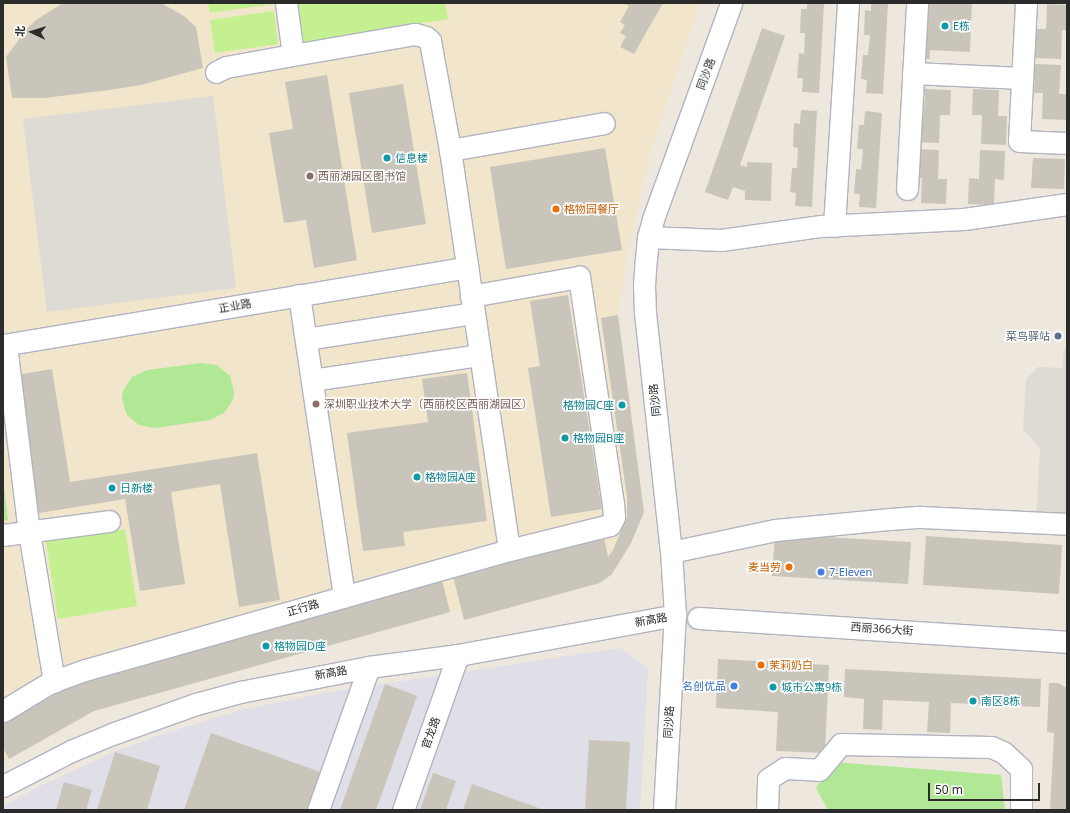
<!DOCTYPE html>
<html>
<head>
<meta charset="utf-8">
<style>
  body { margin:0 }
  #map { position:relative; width:1070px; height:813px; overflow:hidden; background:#eee7dd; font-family:"Noto Sans","Noto Sans SC",sans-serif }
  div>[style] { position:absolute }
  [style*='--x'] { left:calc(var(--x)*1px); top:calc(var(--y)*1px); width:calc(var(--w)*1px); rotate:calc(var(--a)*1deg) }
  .industrial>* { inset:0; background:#e0dee6 }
  .education>* { inset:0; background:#f1e5cb }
  .green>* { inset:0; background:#b0e896 }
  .pitch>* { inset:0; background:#c5f091 }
  .plaza>* { inset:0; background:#dedad4 }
  .building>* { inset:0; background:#c9c5bb }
  .roads { filter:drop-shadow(1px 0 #b1b3c0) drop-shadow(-1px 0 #b1b3c0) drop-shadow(0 1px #b1b3c0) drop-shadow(0 -1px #b1b3c0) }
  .minor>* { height:21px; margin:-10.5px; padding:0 10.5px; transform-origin:10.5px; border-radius:10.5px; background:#fff }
  .dots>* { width:11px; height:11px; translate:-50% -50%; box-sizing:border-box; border:2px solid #fff; border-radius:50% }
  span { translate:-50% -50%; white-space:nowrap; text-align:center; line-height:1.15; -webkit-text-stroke:3px #fff; paint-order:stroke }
  .culture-label { font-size:11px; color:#0d838f }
  .left { translate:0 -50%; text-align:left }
  .right { translate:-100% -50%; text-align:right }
  .street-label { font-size:11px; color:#2b2b2b }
  .education-label { font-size:11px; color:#785e54 }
  .food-label { font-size:11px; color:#c56008 }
  .service-label { font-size:11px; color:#4e5e75 }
  .shop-label { font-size:11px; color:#366cbe }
  .frame { position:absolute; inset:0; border:4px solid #2b2b2b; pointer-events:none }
  .north { position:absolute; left:12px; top:12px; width:40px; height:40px; -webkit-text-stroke:3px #fff; paint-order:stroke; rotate:274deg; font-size:11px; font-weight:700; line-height:16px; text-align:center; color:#2b2b2b }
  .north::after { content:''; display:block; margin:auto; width:14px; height:18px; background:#2b2b2b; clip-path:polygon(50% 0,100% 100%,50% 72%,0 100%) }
  .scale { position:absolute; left:928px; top:783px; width:112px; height:18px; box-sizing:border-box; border:2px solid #2b2b2b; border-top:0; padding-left:5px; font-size:12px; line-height:14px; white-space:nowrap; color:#2b2b2b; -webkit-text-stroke:3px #fff; paint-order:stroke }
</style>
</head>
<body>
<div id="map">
  <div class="industrial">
    <div style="clip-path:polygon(621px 648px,648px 669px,640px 810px,3px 810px,3px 806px,38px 787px,118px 750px,160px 735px,244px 709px,330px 692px)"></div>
  </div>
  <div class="education">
    <div style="clip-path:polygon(3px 3px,700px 3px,649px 158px,627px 257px,618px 315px,644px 512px,631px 543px,612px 574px,600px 583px,464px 620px,460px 609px,450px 612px,94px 711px,3px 762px)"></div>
  </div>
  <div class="green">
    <div style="clip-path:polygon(201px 363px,217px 365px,230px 376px,234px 392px,233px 400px,224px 413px,210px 420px,155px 428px,139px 425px,127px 415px,122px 399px,123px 391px,132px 377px,147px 370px)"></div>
    <div style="clip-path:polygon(3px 479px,8px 520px,3px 521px)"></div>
    <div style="clip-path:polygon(833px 762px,1001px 775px,1005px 810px,828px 810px,816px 788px)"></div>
  </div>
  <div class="pitch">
    <div style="clip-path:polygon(208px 3px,273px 3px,273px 4px,210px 13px)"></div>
    <div style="clip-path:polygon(292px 3px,445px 3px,448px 19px,298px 43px)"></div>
    <div style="clip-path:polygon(274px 11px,278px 44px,215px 53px,210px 20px)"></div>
    <div style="clip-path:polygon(125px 529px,137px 606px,58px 619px,46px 541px)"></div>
  </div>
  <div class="plaza">
    <div style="clip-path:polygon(213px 96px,236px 288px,47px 312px,23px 119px)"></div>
    <div style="clip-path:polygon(1064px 349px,1067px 349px,1067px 524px,1036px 522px,1040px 448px,1023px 429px,1026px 379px,1038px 367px,1062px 368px)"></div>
  </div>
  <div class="building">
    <div style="clip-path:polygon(63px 3px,161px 3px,184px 16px,196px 27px,203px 68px,141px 85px,109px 90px,44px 98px,12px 98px,6px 57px,25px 31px,36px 20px)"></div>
    <div style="clip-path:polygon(623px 3px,663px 3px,634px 54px,620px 47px,626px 36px,620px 33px,625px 25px,620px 22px,629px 6px)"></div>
    <div style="clip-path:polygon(807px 3px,824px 3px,819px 93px,802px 92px,803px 78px,797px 78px,799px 53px,804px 54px,805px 33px,800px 33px,801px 9px,807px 9px)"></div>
    <div style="clip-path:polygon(871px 3px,888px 3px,883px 94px,866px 93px,867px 80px,861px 79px,863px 55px,868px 55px,870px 35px,864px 35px,865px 10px,871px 11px)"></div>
    <div style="clip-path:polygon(920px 3px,972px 3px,970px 52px,930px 50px,930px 59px,918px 58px)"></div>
    <div style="clip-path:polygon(1047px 4px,1067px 5px,1067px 30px,1062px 30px,1061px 59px,1035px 58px,1036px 29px,1046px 29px)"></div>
    <div style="clip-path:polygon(762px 28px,785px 36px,740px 165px,747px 167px,747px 162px,772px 163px,771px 201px,745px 200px,745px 191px,733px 187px,728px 200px,705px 192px)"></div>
    <div style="clip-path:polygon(1035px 64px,1061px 65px,1059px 94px,1067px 94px,1067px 120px,1042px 119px,1043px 93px,1034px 93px)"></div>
    <div style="clip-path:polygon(327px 75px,357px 260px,314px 268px,306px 220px,284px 223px,269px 133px,293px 129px,285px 82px)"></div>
    <div style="clip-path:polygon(403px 84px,426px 224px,372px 233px,349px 93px)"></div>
    <div style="clip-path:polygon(925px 89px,951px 90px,950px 115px,940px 115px,939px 143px,914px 142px,915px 114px,924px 114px)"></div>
    <div style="clip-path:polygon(973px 89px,999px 90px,998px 116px,1007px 116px,1006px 145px,981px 144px,982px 115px,972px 115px)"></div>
    <div style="clip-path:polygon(801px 110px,817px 111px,812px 207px,795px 206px,796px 193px,790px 192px,792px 168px,797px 168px,798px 148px,793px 147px,794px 123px,800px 124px)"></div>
    <div style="clip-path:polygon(865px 111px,882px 113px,876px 208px,859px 207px,860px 194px,854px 194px,856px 169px,861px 170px,863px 149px,857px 149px,859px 125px,864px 125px)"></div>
    <div style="clip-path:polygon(605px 148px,622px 250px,506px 269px,490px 167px)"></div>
    <div style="clip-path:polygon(914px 149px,939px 150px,938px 179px,947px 179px,946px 204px,921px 203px,922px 178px,913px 178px)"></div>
    <div style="clip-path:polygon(980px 150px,1005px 151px,1004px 180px,995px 179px,994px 205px,968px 204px,969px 178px,979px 179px)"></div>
    <div style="clip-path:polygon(1033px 158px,1065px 159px,1064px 189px,1031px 188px)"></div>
    <div style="clip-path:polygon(568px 295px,602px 509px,551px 517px,528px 368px,540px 366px,530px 301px)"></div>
    <div style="clip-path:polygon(618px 315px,644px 512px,631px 543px,612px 574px,600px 583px,464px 620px,452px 572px,603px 532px,608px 557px,613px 550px,627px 517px,627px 497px,601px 318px)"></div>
    <div style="clip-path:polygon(52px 369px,70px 482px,257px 453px,280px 600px,239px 607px,220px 484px,171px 492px,185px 584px,140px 591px,125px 499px,33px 514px,11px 376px)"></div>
    <div style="clip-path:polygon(467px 373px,487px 521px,403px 532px,405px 546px,363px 551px,347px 433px,428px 422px,422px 379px)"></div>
    <div style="clip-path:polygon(775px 534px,911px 542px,908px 584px,772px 576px)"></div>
    <div style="clip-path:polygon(926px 536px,1062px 545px,1059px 594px,923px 585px)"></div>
    <div style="clip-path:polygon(442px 580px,450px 612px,94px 711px,9px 759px,3px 748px,3px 723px,81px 680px)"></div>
    <div style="clip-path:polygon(718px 659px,829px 665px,825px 753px,776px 751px,778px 712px,716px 708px)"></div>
    <div style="clip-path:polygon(845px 669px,1041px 679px,1040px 707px,951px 703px,950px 733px,927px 732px,929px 702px,883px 700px,882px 730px,863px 729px,864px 699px,844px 697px)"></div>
    <div style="clip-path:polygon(1049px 683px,1058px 683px,1067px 688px,1067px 810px,1050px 810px,1054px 733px,1047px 732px)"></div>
    <div style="clip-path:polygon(385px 684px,417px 696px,376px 810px,340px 810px)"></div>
    <div style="clip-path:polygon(211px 733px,323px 773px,310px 810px,184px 810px)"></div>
    <div style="clip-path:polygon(589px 740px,630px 742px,626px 810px,585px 810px)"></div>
    <div style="clip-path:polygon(115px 752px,160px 766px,147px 810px,97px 810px)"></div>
    <div style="clip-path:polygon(433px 773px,456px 781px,446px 810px,420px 810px)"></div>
    <div style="clip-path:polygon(64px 782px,92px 790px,86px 810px,56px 810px)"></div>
    <div style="clip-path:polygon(472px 784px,544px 810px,463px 810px)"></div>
  </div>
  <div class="roads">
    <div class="minor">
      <div style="--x:286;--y:3;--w:52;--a:82.3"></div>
      <div style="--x:293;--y:55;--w:124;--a:-9.8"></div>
      <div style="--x:415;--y:34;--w:11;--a:15"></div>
      <div style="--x:426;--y:37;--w:6;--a:45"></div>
      <div style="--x:430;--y:41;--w:111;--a:79.6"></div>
      <div style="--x:450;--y:150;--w:404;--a:81.6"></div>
      <div style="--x:1026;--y:3;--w:138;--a:92.9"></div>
      <div style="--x:1019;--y:141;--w:48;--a:2.4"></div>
      <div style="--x:216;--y:72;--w:11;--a:-27"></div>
      <div style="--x:226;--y:67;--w:68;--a:-10.2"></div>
      <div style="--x:913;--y:73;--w:109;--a:2.6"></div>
      <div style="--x:450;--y:150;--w:156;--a:-9.9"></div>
      <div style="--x:907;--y:189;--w:186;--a:-86.9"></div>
      <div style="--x:834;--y:226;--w:223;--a:-86.4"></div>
      <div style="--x:648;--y:237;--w:73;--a:2.4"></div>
      <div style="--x:721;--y:240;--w:101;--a:-8"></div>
      <div style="--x:821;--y:226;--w:143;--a:-2.8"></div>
      <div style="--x:964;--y:219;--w:104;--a:-8.3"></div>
      <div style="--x:299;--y:295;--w:305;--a:81.5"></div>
      <div style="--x:306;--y:339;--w:170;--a:-8.8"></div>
      <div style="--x:3;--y:345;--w:471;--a:-9.5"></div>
      <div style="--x:6;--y:345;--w:188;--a:83"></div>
      <div style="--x:29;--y:532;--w:152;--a:80.5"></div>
      <div style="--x:312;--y:380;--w:170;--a:-8.5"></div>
      <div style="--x:3;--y:535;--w:107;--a:-7.5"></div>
      <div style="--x:671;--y:552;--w:106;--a:-11.9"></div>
      <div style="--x:775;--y:530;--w:116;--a:-5.5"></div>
      <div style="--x:890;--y:519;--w:31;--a:-4"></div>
      <div style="--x:921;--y:517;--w:146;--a:2.7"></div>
      <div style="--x:698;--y:618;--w:370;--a:3.7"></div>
      <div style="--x:3;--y:711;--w:54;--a:-31.3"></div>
      <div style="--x:49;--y:683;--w:38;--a:-20"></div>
      <div style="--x:85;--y:670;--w:441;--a:-15.8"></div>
      <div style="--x:509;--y:550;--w:104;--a:-13.9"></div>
      <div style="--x:610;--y:525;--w:9;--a:-63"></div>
      <div style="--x:614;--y:517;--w:13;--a:-94"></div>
      <div style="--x:613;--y:504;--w:230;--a:-98.5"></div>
      <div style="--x:579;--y:277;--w:110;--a:170"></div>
      <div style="--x:3;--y:786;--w:76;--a:-27.2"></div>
      <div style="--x:71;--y:751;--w:44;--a:-22.5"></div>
      <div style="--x:112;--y:734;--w:89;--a:-19.7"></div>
      <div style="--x:196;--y:704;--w:46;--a:-15.3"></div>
      <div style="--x:240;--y:692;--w:131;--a:-11"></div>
      <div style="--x:369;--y:667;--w:90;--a:-7.7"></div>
      <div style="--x:458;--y:655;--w:221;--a:-10.4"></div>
      <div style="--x:318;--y:810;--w:152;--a:-70.4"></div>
      <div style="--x:403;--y:810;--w:164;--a:-70.5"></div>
      <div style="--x:664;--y:810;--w:195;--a:-86.8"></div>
      <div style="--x:675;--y:615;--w:63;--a:-93.6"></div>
      <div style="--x:671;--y:552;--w:240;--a:-96.2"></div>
      <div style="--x:645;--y:313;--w:28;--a:-92"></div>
      <div style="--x:644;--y:285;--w:26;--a:-86"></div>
      <div style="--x:646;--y:259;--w:22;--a:-85"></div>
      <div style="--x:648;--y:237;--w:19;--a:-74"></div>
      <div style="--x:653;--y:219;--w:230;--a:-70.1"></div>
      <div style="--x:767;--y:810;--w:31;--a:-88"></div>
      <div style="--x:768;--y:779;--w:20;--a:-33"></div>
      <div style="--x:785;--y:768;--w:34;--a:3"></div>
      <div style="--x:819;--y:770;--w:34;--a:-50"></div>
      <div style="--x:841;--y:744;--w:150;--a:1.1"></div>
      <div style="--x:991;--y:747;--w:13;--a:23"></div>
      <div style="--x:1003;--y:752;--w:25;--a:43"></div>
      <div style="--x:1021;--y:769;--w:41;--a:90"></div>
    </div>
  </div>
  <div class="dots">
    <div style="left:945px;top:26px;background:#0f9aa8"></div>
    <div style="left:387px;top:158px;background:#0f9aa8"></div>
    <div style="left:310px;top:176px;background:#8d6e63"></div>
    <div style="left:556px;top:209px;background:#e8710a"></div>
    <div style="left:1058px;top:336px;background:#5c6f8a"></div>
    <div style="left:316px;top:404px;background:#8d6e63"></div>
    <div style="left:622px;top:405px;background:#0f9aa8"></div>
    <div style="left:565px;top:438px;background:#0f9aa8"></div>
    <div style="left:417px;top:477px;background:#0f9aa8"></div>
    <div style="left:112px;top:488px;background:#0f9aa8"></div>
    <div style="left:789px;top:567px;background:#e8710a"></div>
    <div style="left:821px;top:572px;background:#3f7fe0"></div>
    <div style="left:266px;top:646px;background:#0f9aa8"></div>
    <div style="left:761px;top:665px;background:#e8710a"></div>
    <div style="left:734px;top:686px;background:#3f7fe0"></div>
    <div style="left:773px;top:687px;background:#0f9aa8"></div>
    <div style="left:973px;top:701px;background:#0f9aa8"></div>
  </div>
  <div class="culture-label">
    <span class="left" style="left:953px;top:26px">E栋</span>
    <span class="left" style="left:395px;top:158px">信息楼</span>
    <span class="right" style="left:614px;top:405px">格物园C座</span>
    <span class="left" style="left:573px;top:438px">格物园B座</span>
    <span class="left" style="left:425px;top:477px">格物园A座</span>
    <span class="left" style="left:120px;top:488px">日新楼</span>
    <span class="left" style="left:274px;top:646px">格物园D座</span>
    <span class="left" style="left:781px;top:687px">城市公寓9栋</span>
    <span class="left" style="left:981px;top:701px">南区8栋</span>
  </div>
  <div class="street-label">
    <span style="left:706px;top:74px;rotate:-70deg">同沙路</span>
    <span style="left:235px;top:306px;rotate:-10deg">正业路</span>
    <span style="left:655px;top:400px;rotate:-96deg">同沙路</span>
    <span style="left:303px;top:608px;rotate:-16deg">正行路</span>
    <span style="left:651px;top:620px;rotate:-10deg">新高路</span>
    <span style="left:882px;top:629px;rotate:4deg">西丽366大街</span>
    <span style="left:331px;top:673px;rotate:-10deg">新高路</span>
    <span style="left:669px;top:722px;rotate:-87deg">同沙路</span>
    <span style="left:431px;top:733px;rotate:-70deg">官龙路</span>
  </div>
  <div class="education-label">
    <span class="left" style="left:318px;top:176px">西丽湖园区图书馆</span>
    <span class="left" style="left:324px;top:404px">深圳职业技术大学（西丽校区西丽湖园区）</span>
  </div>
  <div class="food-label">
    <span class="left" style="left:564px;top:209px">格物园餐厅</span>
    <span class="right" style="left:781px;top:567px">麦当劳</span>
    <span class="left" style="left:769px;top:665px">茉莉奶白</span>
  </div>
  <div class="service-label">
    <span class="right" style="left:1050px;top:336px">菜鸟驿站</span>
  </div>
  <div class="shop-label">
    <span class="left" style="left:829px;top:572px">7-Eleven</span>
    <span class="right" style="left:726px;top:686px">名创优品</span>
  </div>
  <div class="frame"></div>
  <div class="north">北</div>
  <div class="scale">50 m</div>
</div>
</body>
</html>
